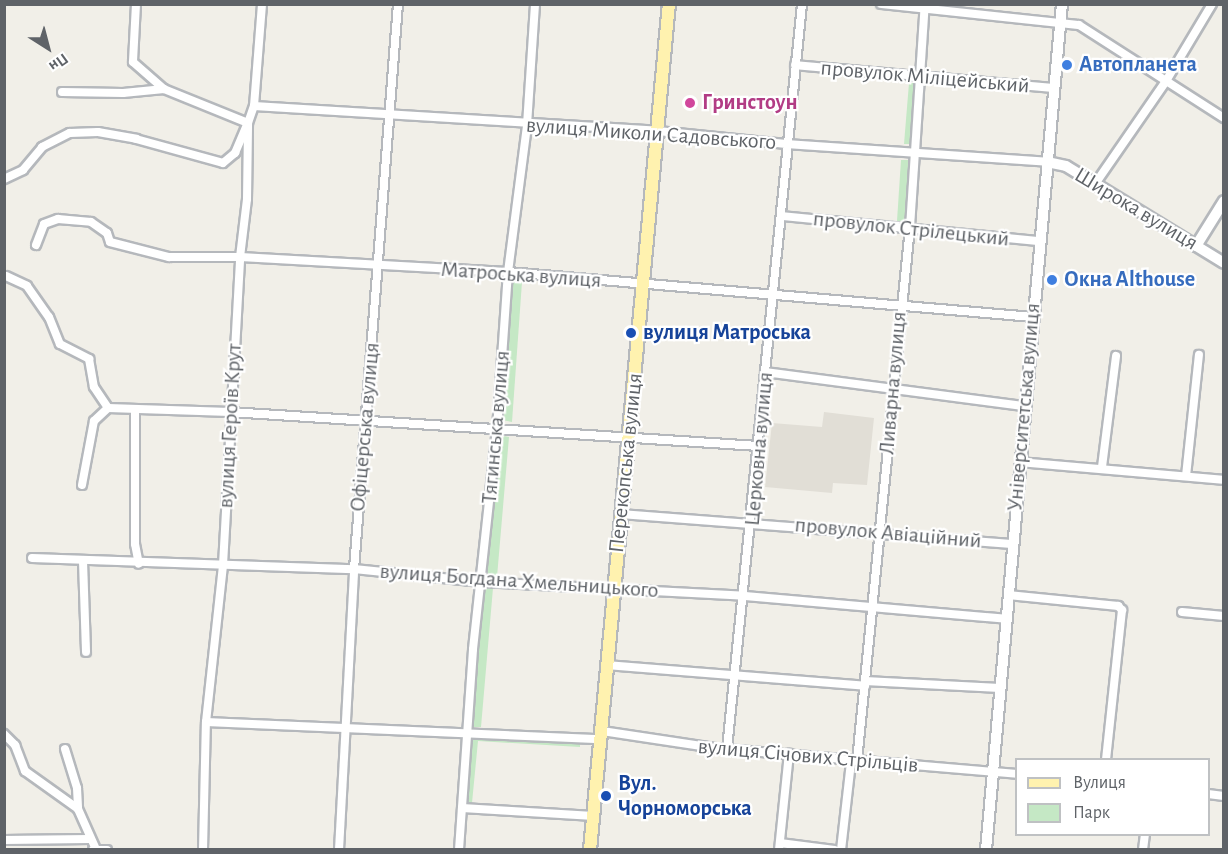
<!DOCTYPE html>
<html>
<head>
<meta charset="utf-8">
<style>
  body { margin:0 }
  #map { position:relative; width:1228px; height:854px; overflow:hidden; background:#f1efe8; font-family:"Alegreya Sans",sans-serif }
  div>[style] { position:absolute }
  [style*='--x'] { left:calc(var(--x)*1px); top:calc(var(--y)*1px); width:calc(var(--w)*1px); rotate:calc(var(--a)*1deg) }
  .education>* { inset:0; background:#e1ded6 }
  .green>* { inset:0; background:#c5e8c5 }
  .roads { filter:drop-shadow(2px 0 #b5b8bc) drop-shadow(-2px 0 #b5b8bc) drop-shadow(0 2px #b5b8bc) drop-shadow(0 -2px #b5b8bc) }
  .street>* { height:8px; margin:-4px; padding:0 4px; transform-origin:4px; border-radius:4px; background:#fff }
  .secondary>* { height:10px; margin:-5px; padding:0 5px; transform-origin:5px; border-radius:5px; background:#fff }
  .primary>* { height:12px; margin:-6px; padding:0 6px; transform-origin:6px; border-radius:6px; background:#fff2af }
  .dots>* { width:16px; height:16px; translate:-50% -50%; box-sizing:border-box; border:3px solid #fff; border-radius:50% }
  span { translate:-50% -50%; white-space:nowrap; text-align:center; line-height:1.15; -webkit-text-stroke:4.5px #fff; paint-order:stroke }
  .shop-label { font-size:22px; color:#366cbe; font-weight:700 }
  .left { translate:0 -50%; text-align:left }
  .street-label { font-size:22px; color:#5f6368 }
  .hotel-label { font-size:22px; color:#b23c85; font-weight:700 }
  .transit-label { font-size:22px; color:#164399; font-weight:700 }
  .frame { position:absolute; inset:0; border:6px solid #5f6368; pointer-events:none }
  .legend { position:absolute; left:1015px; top:758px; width:195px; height:78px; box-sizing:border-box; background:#fff; border:2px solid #bfc1c3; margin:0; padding:8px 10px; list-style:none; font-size:18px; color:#5f6368 }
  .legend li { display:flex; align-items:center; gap:12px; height:30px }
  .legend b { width:30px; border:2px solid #bfc1c3 }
  .north { position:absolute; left:18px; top:18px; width:60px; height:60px; -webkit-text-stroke:4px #fff; paint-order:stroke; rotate:144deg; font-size:16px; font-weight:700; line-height:24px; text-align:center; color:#5f6368 }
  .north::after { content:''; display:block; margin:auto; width:21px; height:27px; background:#5f6368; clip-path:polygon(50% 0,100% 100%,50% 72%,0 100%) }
</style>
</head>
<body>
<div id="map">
  <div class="education">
    <div style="clip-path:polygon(824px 412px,874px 418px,867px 485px,833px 483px,832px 493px,765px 487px,772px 423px,822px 427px)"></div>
  </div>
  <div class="green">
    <div style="clip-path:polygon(909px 83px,915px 83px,910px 144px,904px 144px)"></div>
    <div style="clip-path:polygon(901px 160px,910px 160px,906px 222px,897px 221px)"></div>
    <div style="clip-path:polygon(510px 281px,522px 282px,512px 422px,502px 420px)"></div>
    <div style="clip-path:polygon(504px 436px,509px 437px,497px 577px,490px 576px,486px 570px,498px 446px)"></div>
    <div style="clip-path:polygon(484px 587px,493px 588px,481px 727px,471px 727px)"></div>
    <div style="clip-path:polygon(472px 736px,580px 741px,580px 747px,478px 741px,472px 803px,464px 803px)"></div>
  </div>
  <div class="roads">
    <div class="street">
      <div style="--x:136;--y:4;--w:58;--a:93"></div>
      <div style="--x:133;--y:62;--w:41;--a:41.1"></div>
      <div style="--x:881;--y:4;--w:199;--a:6.1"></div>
      <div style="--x:1079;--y:25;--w:172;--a:32.7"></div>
      <div style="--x:795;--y:65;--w:261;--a:5.1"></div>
      <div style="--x:254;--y:106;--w:405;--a:3.5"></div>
      <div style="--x:658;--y:131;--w:129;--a:5.8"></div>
      <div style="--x:786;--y:144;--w:262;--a:3.9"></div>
      <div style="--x:4;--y:179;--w:21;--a:-25"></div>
      <div style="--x:23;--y:170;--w:30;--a:-50"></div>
      <div style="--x:42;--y:147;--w:31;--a:-27"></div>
      <div style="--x:70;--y:133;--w:28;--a:-2"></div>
      <div style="--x:98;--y:132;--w:39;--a:10"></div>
      <div style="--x:136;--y:139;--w:90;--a:15.4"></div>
      <div style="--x:223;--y:163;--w:16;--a:-40"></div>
      <div style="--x:235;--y:153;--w:33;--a:-67"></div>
      <div style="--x:248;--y:123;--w:91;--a:-158"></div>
      <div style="--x:164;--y:89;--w:41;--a:174.4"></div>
      <div style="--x:123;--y:93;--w:61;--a:-179.1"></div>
      <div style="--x:1095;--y:184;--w:125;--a:-55.4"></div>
      <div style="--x:1166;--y:81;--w:90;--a:-59.1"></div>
      <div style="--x:782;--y:216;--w:258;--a:5.6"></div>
      <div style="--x:36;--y:245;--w:22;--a:-69"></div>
      <div style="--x:44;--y:224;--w:15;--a:-20"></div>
      <div style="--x:58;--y:219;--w:33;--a:5"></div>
      <div style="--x:91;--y:222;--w:19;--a:35"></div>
      <div style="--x:107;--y:233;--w:9;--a:72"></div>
      <div style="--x:110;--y:242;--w:61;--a:14.3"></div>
      <div style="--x:169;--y:257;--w:71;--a:0"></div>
      <div style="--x:240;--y:257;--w:268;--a:3.2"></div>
      <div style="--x:508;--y:272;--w:527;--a:4.9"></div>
      <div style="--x:6;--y:276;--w:23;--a:25"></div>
      <div style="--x:27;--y:286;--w:38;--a:55"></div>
      <div style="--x:49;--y:317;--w:29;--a:68"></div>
      <div style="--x:60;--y:344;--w:33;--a:27"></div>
      <div style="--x:89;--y:359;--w:28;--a:80"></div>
      <div style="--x:94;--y:387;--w:25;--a:56"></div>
      <div style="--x:108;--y:408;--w:122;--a:1.9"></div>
      <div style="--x:230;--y:412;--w:529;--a:3.68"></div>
      <div style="--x:765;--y:372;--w:262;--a:7.5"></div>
      <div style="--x:135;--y:410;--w:134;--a:90"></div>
      <div style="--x:135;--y:544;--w:20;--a:79"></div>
      <div style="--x:1020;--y:462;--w:205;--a:5"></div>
      <div style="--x:1102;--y:467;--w:112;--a:-82.8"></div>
      <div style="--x:1186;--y:476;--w:122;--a:-83.9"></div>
      <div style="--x:82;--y:485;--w:65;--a:-79.4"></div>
      <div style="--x:94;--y:421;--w:19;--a:-43"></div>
      <div style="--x:621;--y:514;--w:391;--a:4.4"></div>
      <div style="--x:32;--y:558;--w:322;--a:2"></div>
      <div style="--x:354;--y:569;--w:128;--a:5.8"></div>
      <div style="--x:481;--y:582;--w:264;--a:3"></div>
      <div style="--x:745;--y:596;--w:262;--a:5"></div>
      <div style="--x:83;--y:561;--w:91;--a:88.1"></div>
      <div style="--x:1008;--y:595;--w:111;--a:5.7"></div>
      <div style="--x:1118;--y:606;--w:6;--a:45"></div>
      <div style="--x:1122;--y:610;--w:151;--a:96.1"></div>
      <div style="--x:1182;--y:612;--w:42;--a:5.4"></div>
      <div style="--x:606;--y:665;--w:260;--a:4.6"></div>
      <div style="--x:865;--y:681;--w:135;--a:3"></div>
      <div style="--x:206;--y:722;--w:395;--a:2.5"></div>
      <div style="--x:602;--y:731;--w:114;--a:8.6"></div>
      <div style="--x:715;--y:748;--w:302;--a:4.9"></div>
      <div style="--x:4;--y:734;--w:16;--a:45"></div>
      <div style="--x:15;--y:745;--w:28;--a:69"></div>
      <div style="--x:25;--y:771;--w:65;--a:35.6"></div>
      <div style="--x:78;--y:809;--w:42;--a:65.9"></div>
      <div style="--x:65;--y:749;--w:41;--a:72.9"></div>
      <div style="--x:77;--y:788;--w:21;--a:87"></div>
      <div style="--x:727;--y:749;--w:749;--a:-84.25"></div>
      <div style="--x:857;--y:761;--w:537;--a:-84.33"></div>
      <div style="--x:910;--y:227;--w:224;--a:-86.2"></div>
      <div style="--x:1208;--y:794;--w:16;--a:7"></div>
      <div style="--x:462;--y:808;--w:132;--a:3.5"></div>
      <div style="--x:4;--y:840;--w:86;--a:-0.7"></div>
      <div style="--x:780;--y:843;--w:55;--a:7.3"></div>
      <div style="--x:93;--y:850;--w:14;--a:0"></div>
      <div style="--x:203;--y:850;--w:128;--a:-88.7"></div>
      <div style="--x:206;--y:722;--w:158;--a:-83.8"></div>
      <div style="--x:223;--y:565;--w:308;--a:-86.8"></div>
      <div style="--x:240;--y:257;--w:58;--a:-83.1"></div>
      <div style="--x:247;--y:199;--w:76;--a:-89.2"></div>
      <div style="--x:248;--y:123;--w:18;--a:-71"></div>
      <div style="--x:254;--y:106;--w:102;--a:-85.5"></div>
      <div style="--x:339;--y:850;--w:281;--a:-86.9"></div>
      <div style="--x:354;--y:569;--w:567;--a:-85.55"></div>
      <div style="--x:459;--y:850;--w:201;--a:-86"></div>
      <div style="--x:473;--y:649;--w:221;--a:-83.8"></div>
      <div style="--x:497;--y:429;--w:157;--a:-86"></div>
      <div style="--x:508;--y:272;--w:148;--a:-82.6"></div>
      <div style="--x:527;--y:125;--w:121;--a:-86.2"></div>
      <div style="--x:779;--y:850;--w:97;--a:-84.1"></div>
      <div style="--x:841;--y:850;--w:89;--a:-83.5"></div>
      <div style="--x:1143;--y:850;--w:16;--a:-83"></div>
    </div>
    <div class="secondary">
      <div style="--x:1047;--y:162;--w:19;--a:12"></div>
      <div style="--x:1066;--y:166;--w:185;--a:31.5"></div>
      <div style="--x:1196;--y:246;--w:53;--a:-58.1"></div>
      <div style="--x:986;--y:850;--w:849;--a:-84.87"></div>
    </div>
    <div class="primary">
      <div style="--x:590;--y:850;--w:850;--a:-84.67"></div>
    </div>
  </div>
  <div class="dots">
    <div style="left:1067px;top:65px;background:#3f7fe0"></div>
    <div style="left:690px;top:103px;background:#d1479c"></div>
    <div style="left:1052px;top:280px;background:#3f7fe0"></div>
    <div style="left:631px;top:333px;background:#1a4fb4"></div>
    <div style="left:606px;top:796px;background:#1a4fb4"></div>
  </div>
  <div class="shop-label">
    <span class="left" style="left:1079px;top:65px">Автопланета</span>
    <span class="left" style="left:1064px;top:280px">Окна Althouse</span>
  </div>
  <div class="street-label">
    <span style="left:925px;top:77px;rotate:5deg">провулок Міліцейський</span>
    <span style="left:651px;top:134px;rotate:4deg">вулиця Миколи Садовського</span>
    <span style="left:1136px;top:209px;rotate:31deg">Широка вулиця</span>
    <span style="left:911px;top:229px;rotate:6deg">провулок Стрілецький</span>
    <span style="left:521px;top:275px;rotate:4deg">Матроська вулиця</span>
    <span style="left:893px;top:383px;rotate:-85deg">Ливарна вулиця</span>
    <span style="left:1024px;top:407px;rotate:-85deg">Університетська вулиця</span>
    <span style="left:230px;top:426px;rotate:-87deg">вулиця Героїв Крут</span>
    <span style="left:365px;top:427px;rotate:-85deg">Офіцерська вулиця</span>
    <span style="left:496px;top:427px;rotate:-85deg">Тягинська вулиця</span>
    <span style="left:759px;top:449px;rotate:-85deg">Церковна вулиця</span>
    <span style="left:626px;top:463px;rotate:-84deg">Перекопська вулиця</span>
    <span style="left:888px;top:533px;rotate:5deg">провулок Авіаційний</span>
    <span style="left:519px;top:581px;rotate:4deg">вулиця Богдана Хмельницького</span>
    <span style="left:808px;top:756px;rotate:5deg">вулиця Січових Стрільців</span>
  </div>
  <div class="hotel-label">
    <span class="left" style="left:702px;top:103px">Гринстоун</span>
  </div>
  <div class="transit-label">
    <span class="left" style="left:643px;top:333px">вулиця Матроська</span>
    <span class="left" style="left:618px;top:796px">Вул.<br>Чорноморська</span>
  </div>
  <div class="frame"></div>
  <ul class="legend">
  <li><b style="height:8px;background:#fff2af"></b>Вулиця</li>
  <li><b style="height:16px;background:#c5e8c5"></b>Парк</li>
  </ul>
  <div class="north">Пн</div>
</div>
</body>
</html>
